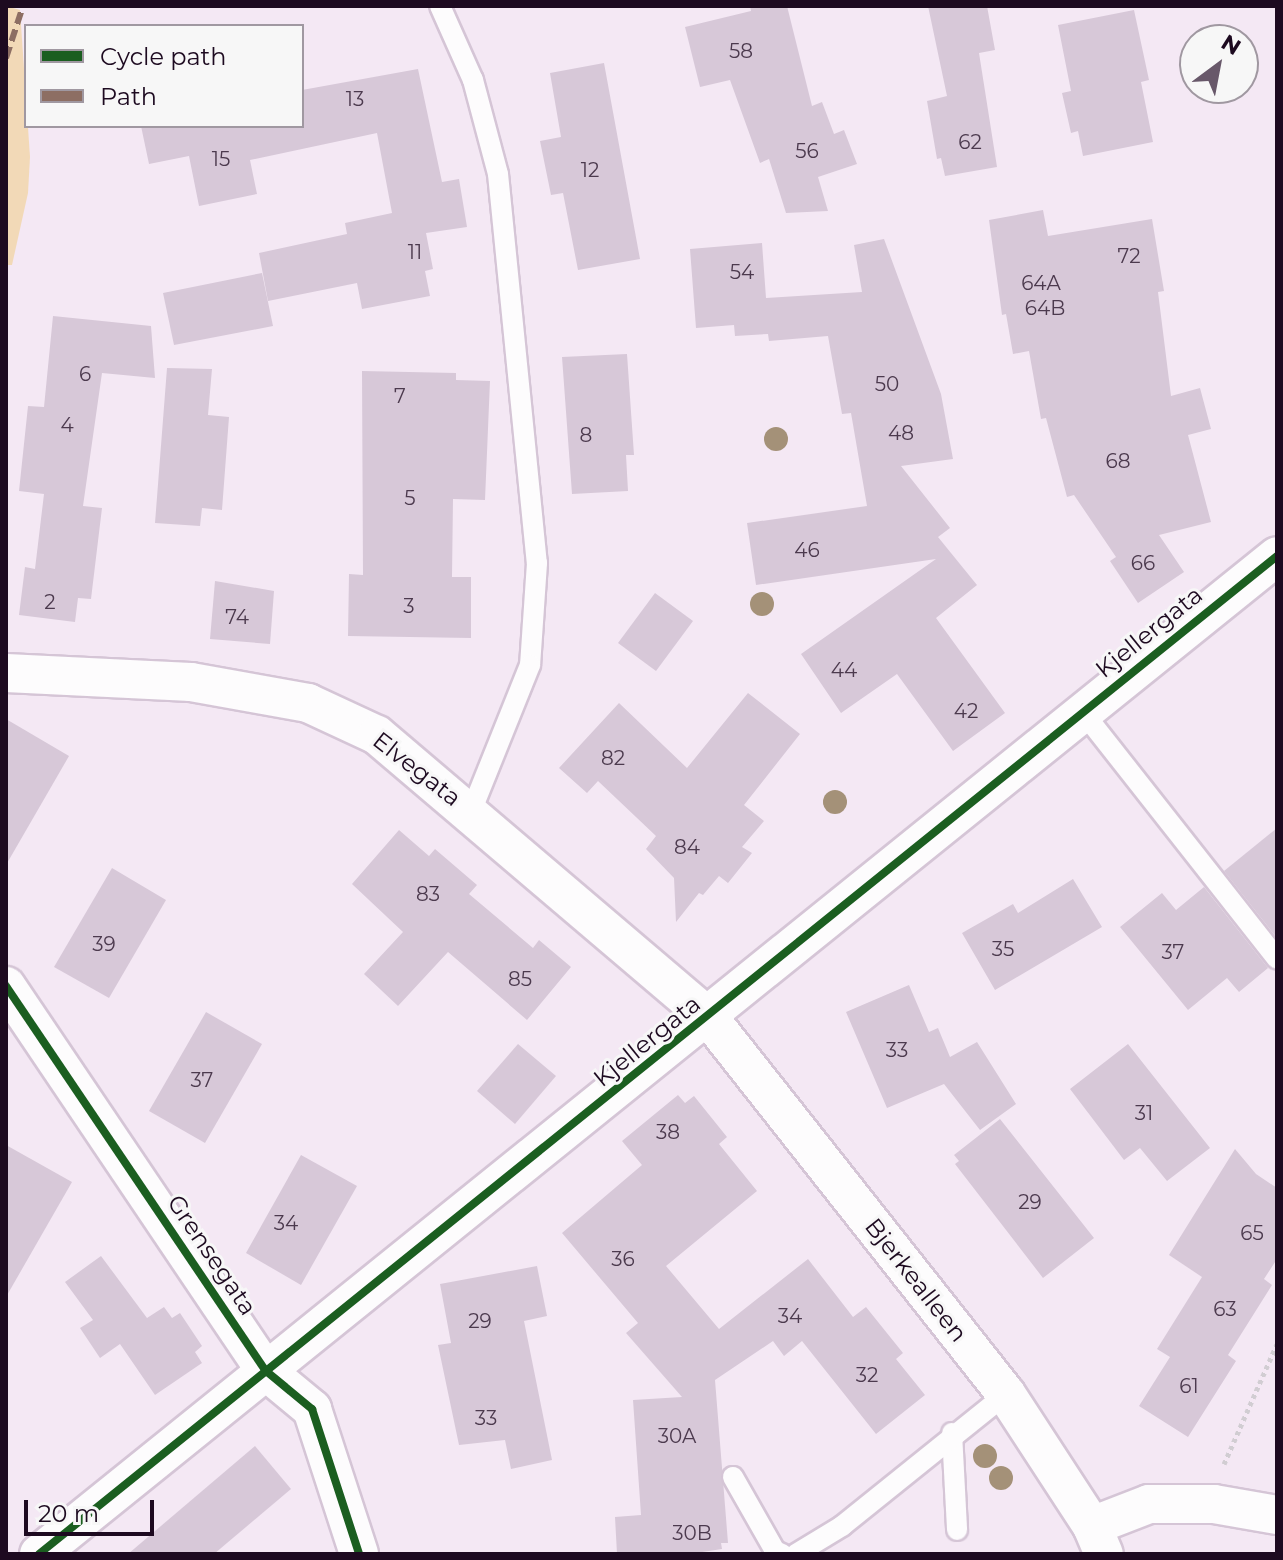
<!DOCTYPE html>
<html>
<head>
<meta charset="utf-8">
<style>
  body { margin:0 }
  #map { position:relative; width:1283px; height:1560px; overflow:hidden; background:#f4e8f4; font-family:Montserrat,sans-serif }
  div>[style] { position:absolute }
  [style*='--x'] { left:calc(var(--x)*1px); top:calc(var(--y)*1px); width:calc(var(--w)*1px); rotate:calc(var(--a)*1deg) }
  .green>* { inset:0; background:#f2d9b7 }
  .building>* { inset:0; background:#d7c8d8 }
  .path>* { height:5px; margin-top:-2.5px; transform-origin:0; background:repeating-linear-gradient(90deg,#d1cdd2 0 4px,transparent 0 8px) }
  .roads { filter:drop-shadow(2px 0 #d5c5d6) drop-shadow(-2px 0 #d5c5d6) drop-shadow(0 2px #d5c5d6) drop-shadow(0 -2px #d5c5d6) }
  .lane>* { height:20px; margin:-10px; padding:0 10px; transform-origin:10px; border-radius:10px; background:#fdfcfd }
  .street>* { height:38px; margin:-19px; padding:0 19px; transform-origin:19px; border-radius:19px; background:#fdfcfd }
  .quiet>* { height:6px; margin-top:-3px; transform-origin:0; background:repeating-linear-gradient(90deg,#8d6e63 0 12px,transparent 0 18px) }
  .cycleway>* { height:8px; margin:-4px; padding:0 4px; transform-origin:4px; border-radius:4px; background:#1b5e20 }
  .trees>* { width:24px; height:24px; margin:-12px; border-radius:50%; background:#a49178 }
  span { translate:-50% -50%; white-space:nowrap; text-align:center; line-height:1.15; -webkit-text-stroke:6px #f7f7f7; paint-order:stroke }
  .number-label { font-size:20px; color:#4c3a4e }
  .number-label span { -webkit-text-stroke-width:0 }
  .street-label { font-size:24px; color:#1d0a20 }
  .frame { position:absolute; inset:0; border:8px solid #1d0a20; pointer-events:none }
  .legend { position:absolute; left:24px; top:24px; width:280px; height:104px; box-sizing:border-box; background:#f7f7f7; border:2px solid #a098a1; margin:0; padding:10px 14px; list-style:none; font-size:24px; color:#1d0a20 }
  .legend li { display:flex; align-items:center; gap:16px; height:40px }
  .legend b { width:40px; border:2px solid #a098a1 }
  .north { position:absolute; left:1179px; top:24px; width:80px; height:80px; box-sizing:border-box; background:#f7f7f7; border:2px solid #a098a1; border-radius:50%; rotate:32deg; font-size:22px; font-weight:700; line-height:32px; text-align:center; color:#1d0a20 }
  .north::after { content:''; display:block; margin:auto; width:28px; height:36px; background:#68586a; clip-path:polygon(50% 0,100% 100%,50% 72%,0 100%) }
  .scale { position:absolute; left:24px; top:1500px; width:130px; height:36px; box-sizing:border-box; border:4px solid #1d0a20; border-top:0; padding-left:10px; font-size:24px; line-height:28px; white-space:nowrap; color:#1d0a20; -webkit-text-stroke:6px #f7f7f7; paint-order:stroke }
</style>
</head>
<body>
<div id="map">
  <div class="green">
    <div style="clip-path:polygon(6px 6px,20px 10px,30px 157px,28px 193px,12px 265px,6px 265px)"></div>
  </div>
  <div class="building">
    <div style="clip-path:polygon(750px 6px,787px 6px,812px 106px,822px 102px,834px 134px,844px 130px,857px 164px,818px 177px,828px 211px,786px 213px,769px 159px,760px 163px,730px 80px,700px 87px,685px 27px,751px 11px)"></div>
    <div style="clip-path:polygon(928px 6px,987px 6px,995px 50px,979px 53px,997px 167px,945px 176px,941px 158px,937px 159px,927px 101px,947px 96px)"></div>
    <div style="clip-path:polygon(1134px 10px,1149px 80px,1141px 82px,1153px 142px,1083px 156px,1078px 131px,1071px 133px,1062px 93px,1071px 91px,1058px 25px)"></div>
    <div style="clip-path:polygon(604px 63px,640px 259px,578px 270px,563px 193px,551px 195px,540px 141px,561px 137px,550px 73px)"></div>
    <div style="clip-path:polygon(418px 69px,442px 182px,459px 179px,467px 227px,426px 233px,433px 269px,425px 271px,430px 296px,362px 309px,357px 283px,268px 301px,259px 253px,347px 234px,345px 223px,392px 213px,377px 133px,250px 160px,257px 194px,199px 206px,189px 156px,149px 164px,141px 126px,302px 126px,302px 90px)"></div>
    <div style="clip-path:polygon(1043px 210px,1048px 236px,1152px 219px,1164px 291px,1158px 292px,1171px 396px,1200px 388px,1211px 429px,1188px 435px,1211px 522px,1159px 535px,1184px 572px,1138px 603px,1110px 561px,1116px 557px,1074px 495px,1067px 497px,1046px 418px,1041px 419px,1029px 351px,1013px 354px,1006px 314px,1002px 315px,989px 220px)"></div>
    <div style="clip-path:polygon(884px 239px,941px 394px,953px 459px,901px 466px,950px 528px,938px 537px,977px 585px,936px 618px,1005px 713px,953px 751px,897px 674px,841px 713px,801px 654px,936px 559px,756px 585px,747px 523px,867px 506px,851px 413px,842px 414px,828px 336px,769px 341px,768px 334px,735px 336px,734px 325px,696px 328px,690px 249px,762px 243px,766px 298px,862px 292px,854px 245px)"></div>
    <div style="clip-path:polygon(262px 273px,273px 326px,174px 345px,163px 293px)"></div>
    <div style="clip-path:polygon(53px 316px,151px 326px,155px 378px,102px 373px,83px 506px,102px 508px,91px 599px,78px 598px,75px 622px,19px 615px,25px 567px,35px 569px,44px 494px,19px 491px,28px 406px,44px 407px)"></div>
    <div style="clip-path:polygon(627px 354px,634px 455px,626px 455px,628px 491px,572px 494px,562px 357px)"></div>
    <div style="clip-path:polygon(167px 368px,212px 369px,208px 415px,229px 417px,222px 510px,202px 508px,200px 526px,155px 523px)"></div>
    <div style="clip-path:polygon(362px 371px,456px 373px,456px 380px,490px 381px,485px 500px,453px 499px,452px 577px,471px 577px,471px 638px,348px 636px,349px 574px,363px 575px)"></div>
    <div style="clip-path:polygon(215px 581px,274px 591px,270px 644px,210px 639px)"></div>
    <div style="clip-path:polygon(655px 593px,693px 621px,656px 671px,618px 643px)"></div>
    <div style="clip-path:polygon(748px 693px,800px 734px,744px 805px,764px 821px,742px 847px,752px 853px,728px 883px,719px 876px,703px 895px,699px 893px,676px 922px,674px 878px,646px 849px,656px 836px,598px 781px,587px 793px,559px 768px,619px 703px,687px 768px)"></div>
    <div style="clip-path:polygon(6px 719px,69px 756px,6px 865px)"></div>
    <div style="clip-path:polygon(1277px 828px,1277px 938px,1224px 871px)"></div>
    <div style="clip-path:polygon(399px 830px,429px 856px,435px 849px,477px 885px,469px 894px,533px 948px,539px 940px,571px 967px,527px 1020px,448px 952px,398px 1006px,364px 974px,403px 932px,352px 884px)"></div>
    <div style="clip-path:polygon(112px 868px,166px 900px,109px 998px,54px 967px)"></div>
    <div style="clip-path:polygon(1073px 879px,1102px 927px,995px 990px,962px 933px,1013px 904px,1018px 913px)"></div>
    <div style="clip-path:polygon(1204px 887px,1268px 968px,1239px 992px,1227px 978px,1188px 1010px,1120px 927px,1162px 893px,1176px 910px)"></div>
    <div style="clip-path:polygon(909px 985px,929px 1032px,938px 1028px,950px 1057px,977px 1042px,1016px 1104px,980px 1130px,944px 1084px,887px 1108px,846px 1012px)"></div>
    <div style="clip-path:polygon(206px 1012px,262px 1044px,205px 1143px,149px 1111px)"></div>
    <div style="clip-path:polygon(518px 1044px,556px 1076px,515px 1124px,477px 1091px)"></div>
    <div style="clip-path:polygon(1128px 1044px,1210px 1148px,1167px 1181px,1140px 1148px,1124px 1160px,1070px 1089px)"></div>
    <div style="clip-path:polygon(678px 1095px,685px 1103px,694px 1096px,727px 1137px,719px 1144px,757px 1191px,666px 1266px,719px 1329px,808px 1259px,853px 1317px,866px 1307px,903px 1353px,896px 1359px,925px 1395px,876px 1434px,802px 1341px,784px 1356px,773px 1341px,715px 1380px,728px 1543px,721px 1543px,722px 1549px,689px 1554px,617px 1554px,615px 1517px,641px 1515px,633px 1400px,682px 1397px,626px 1333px,638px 1323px,562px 1233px,642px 1165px,622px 1141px)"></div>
    <div style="clip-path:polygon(1000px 1119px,1094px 1238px,1043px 1278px,955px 1164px,959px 1161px,954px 1155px)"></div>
    <div style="clip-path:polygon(6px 1145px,72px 1182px,6px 1297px)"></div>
    <div style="clip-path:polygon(1235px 1149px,1256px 1174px,1277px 1188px,1277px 1259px,1264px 1279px,1272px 1285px,1228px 1355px,1236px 1361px,1188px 1437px,1139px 1406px,1170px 1357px,1157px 1349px,1202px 1277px,1169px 1255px)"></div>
    <div style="clip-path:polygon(301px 1155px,357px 1186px,301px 1285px,246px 1253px)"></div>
    <div style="clip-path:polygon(101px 1256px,147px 1318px,164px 1307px,172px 1318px,180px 1313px,202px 1346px,195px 1352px,202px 1363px,155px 1395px,120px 1344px,100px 1358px,80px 1328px,93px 1320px,65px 1282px)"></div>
    <div style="clip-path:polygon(537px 1266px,547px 1316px,524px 1321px,552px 1460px,511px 1469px,505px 1440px,459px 1445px,438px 1345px,451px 1343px,440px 1284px)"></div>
    <div style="clip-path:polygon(255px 1446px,291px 1489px,214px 1554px,128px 1554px)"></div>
  </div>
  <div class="path">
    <div style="--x:1224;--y:1464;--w:131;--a:-66.2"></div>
  </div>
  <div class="roads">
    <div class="lane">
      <div style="--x:440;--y:6;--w:81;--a:66"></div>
      <div style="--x:473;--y:80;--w:97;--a:75.1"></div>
      <div style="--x:498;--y:174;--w:391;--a:84.3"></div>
      <div style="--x:537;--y:563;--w:102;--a:93.9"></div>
      <div style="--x:530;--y:665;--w:158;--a:111.9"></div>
      <div style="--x:1082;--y:711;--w:315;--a:51.8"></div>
      <div style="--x:952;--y:1433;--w:97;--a:87"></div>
      <div style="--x:733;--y:1477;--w:85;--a:60.4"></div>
      <div style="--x:775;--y:1551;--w:8;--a:23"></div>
      <div style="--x:796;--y:1554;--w:54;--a:-31.3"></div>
      <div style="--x:842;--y:1526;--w:211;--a:-38.8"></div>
    </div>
    <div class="street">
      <div style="--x:6;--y:673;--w:185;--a:2.8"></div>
      <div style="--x:191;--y:682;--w:119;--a:10.2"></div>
      <div style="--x:308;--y:703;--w:76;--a:24.9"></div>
      <div style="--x:377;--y:735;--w:436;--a:40.4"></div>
      <div style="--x:709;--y:1018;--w:479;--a:51.7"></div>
      <div style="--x:1006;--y:1394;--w:158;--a:56.9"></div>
      <div style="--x:1092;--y:1526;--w:30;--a:67"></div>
      <div style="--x:6;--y:986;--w:465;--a:56"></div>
      <div style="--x:266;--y:1371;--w:60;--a:39.6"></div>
      <div style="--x:312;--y:1409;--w:152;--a:72"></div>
      <div style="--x:1092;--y:1526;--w:61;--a:-21.1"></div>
      <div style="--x:1149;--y:1504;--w:65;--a:0"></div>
      <div style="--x:1214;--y:1504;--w:64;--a:9.9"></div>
      <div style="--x:39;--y:1554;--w:1590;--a:-38.87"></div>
    </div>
  </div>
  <div class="quiet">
    <div style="--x:6;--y:58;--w:55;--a:-71.9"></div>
  </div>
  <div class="cycleway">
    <div style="--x:6;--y:986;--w:465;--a:56"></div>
    <div style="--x:266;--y:1371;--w:60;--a:39.6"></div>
    <div style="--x:312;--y:1409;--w:152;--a:72"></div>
    <div style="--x:39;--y:1554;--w:1590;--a:-38.87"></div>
  </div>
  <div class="trees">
    <div style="left:776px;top:439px"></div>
    <div style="left:762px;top:604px"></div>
    <div style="left:835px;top:802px"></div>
    <div style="left:985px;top:1456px"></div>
    <div style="left:1001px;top:1478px"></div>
  </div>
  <div class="number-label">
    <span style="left:741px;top:51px">58</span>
    <span style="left:355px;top:99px">13</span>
    <span style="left:970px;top:142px">62</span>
    <span style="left:807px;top:151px">56</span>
    <span style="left:221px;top:159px">15</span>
    <span style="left:590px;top:170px">12</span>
    <span style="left:415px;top:252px">11</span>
    <span style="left:1129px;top:256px">72</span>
    <span style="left:742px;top:272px">54</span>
    <span style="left:1041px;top:283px">64A</span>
    <span style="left:1045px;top:308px">64B</span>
    <span style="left:85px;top:374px">6</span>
    <span style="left:887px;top:384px">50</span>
    <span style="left:400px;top:396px">7</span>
    <span style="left:67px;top:425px">4</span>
    <span style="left:901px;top:433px">48</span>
    <span style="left:586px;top:435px">8</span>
    <span style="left:1118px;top:461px">68</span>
    <span style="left:410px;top:498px">5</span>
    <span style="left:807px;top:550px">46</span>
    <span style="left:1143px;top:563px">66</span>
    <span style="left:50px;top:602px">2</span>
    <span style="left:409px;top:606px">3</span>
    <span style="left:237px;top:617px">74</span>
    <span style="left:844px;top:670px">44</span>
    <span style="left:966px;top:711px">42</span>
    <span style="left:613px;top:758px">82</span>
    <span style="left:687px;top:847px">84</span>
    <span style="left:428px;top:894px">83</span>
    <span style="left:104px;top:944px">39</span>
    <span style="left:1003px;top:949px">35</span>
    <span style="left:1173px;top:952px">37</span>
    <span style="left:520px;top:979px">85</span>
    <span style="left:897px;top:1050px">33</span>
    <span style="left:202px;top:1080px">37</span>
    <span style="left:1144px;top:1113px">31</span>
    <span style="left:668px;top:1132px">38</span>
    <span style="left:1030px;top:1202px">29</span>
    <span style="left:286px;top:1223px">34</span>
    <span style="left:1252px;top:1233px">65</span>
    <span style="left:623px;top:1259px">36</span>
    <span style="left:1225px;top:1309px">63</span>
    <span style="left:790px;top:1316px">34</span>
    <span style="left:480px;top:1321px">29</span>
    <span style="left:867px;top:1375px">32</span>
    <span style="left:1189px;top:1386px">61</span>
    <span style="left:486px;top:1418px">33</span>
    <span style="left:677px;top:1436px">30A</span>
    <span style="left:692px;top:1533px">30B</span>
  </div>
  <div class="street-label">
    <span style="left:1149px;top:632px;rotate:-39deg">Kjellergata</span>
    <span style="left:417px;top:769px;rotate:38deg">Elvegata</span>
    <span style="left:647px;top:1041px;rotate:-39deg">Kjellergata</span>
    <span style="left:212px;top:1255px;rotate:56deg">Grensegata</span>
    <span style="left:916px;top:1280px;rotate:52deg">Bjerkealleen</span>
  </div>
  <div class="frame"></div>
  <ul class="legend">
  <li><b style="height:10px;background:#1b5e20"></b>Cycle path</li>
  <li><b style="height:10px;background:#8d6e63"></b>Path</li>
  </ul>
  <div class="north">N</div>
  <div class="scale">20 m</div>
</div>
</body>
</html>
